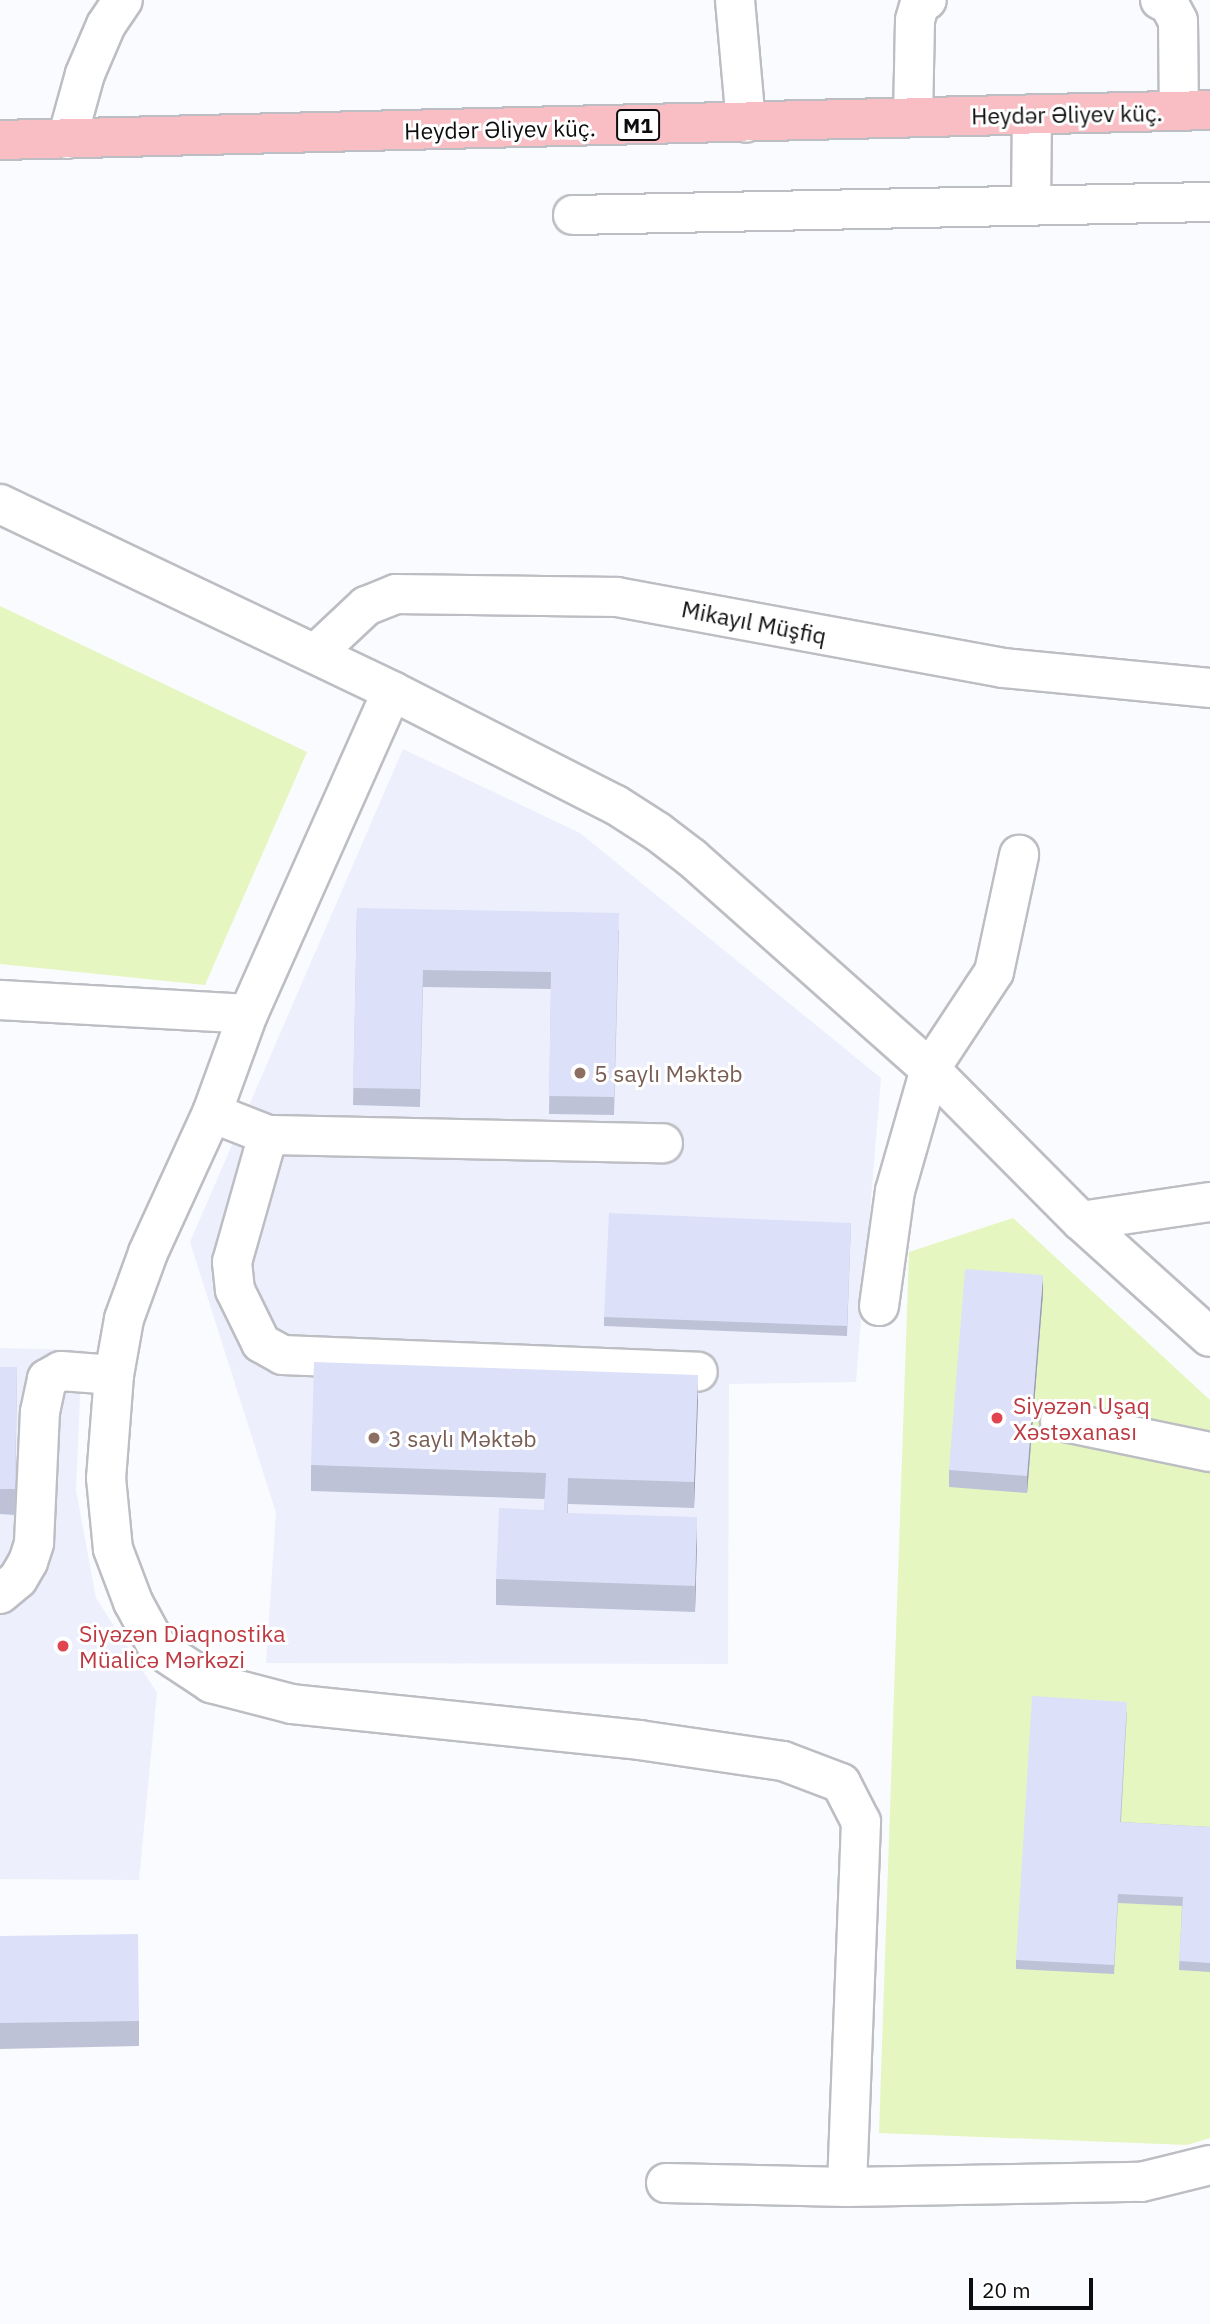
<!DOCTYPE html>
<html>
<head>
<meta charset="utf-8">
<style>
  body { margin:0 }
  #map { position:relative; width:1210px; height:2324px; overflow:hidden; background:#fafbfe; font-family:"IBM Plex Sans",sans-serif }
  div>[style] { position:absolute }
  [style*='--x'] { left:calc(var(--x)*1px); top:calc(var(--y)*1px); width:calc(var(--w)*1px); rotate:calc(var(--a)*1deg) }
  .built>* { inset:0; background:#edf0fc }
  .green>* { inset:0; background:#e5f6c0 }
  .roads { filter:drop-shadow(2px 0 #bdbec3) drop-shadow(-2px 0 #bdbec3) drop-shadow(0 2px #bdbec3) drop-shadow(0 -2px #bdbec3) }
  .minor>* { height:38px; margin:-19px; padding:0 19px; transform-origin:19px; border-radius:19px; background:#fff }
  .major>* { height:38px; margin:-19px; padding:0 19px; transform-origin:19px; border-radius:19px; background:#f9bec3 }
  .wall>* { inset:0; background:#bdc2d6 }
  .shaded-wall>* { inset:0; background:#9a9eae }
  .building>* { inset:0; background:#dce1f9 }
  .dots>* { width:19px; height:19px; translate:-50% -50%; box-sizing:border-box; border:4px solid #fff; border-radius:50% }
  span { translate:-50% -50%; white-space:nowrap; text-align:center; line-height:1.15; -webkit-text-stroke:6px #fff; paint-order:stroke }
  .shield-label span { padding:2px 5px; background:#fff; border:2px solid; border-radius:5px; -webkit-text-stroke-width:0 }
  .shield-label { font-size:21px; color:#0d0d0f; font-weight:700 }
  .street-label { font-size:23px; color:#0d0d0f }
  .education-label { font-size:23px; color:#785e54 }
  .left { translate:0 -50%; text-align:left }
  .health-label { font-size:23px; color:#be3a42 }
  .scale { position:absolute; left:969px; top:2278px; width:124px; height:32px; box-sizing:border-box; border:4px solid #0d0d0f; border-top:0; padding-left:9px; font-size:21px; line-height:24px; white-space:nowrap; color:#0d0d0f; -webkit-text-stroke:5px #fff; paint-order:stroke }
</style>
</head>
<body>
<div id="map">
  <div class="built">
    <div style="clip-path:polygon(403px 749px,580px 833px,881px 1078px,856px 1382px,729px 1384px,728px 1664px,266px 1663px,276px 1513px,190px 1242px)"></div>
    <div style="clip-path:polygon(0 1348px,82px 1350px,76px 1490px,96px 1598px,157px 1693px,139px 1880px,0 1879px)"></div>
  </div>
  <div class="green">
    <div style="clip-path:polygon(0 606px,307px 752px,205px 985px,0 964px)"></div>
    <div style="clip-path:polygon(1013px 1218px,1210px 1400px,1210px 2138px,1187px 2145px,879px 2133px,909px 1252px)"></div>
  </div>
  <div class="roads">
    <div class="minor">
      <div style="--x:735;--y:0;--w:123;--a:84.9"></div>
      <div style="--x:1160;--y:0;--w:10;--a:24"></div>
      <div style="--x:1169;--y:4;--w:19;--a:62"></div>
      <div style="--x:1178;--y:21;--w:90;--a:89.4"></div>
      <div style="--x:913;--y:117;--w:97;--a:-88.8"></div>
      <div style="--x:915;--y:20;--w:19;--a:-74"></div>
      <div style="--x:920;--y:2;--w:7;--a:-16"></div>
      <div style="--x:67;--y:139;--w:67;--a:-74.5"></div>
      <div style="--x:85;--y:74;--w:53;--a:-66.8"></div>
      <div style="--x:106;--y:25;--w:30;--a:-56"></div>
      <div style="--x:1031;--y:206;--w:92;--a:-89.4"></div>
      <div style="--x:573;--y:215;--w:637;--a:-1.17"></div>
      <div style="--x:0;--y:504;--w:434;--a:25.5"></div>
      <div style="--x:392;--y:691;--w:251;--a:27"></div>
      <div style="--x:616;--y:805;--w:50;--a:32.7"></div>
      <div style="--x:658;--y:832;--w:43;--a:37.4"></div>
      <div style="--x:692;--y:858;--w:318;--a:41.6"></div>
      <div style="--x:930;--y:1069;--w:214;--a:45.2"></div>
      <div style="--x:1081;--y:1221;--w:173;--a:42"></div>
      <div style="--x:316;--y:653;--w:69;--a:-43.2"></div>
      <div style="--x:366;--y:606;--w:32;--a:-22"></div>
      <div style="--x:396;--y:594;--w:221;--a:0.8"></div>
      <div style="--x:617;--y:597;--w:392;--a:10.4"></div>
      <div style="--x:1003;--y:668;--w:208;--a:5.5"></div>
      <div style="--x:392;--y:691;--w:354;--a:114"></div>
      <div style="--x:248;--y:1014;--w:105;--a:110"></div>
      <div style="--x:212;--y:1113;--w:154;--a:114.6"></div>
      <div style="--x:148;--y:1253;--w:70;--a:110"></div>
      <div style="--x:124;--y:1319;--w:57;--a:100.1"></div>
      <div style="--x:114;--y:1375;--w:103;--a:94.4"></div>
      <div style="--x:106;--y:1478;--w:71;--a:84.4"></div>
      <div style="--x:113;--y:1549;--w:57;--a:69.3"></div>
      <div style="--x:133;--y:1602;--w:52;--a:61.5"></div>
      <div style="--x:158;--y:1648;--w:64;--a:33.4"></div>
      <div style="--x:211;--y:1683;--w:84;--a:14.5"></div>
      <div style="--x:292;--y:1704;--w:349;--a:5.9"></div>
      <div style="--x:639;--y:1740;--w:146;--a:8.3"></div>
      <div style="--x:783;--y:1761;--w:62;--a:20.8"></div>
      <div style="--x:841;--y:1783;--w:44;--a:62.9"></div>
      <div style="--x:861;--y:1822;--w:365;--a:92.2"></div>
      <div style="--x:0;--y:1000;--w:248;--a:3.2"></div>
      <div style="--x:212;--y:1113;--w:60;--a:21.4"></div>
      <div style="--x:268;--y:1135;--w:395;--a:1.2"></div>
      <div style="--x:268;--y:1135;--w:132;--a:105.8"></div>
      <div style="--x:232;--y:1262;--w:28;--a:84"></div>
      <div style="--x:235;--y:1290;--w:59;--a:63.9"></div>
      <div style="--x:261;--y:1343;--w:25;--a:29"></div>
      <div style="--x:283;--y:1355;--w:415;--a:2.3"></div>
      <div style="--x:1081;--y:1221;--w:130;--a:-8.4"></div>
      <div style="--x:879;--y:1306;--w:116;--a:-82.1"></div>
      <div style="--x:895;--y:1191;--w:127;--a:-74"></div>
      <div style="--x:930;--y:1069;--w:116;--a:-56.6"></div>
      <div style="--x:994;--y:972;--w:120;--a:-77.9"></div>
      <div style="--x:1060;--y:1421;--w:153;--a:11.7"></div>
      <div style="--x:0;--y:1594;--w:23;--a:-40"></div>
      <div style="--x:18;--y:1579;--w:20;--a:-60"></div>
      <div style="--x:28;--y:1562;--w:20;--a:-72"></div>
      <div style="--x:34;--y:1543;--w:131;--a:-87.4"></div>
      <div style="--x:40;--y:1412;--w:34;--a:-78"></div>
      <div style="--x:47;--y:1379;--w:16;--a:-30"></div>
      <div style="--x:61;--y:1371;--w:53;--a:4.3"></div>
      <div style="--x:666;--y:2183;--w:181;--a:1.3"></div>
      <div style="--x:847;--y:2187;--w:294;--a:-1"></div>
      <div style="--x:1141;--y:2182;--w:71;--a:-13.8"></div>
    </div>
    <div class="major">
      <div style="--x:0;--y:140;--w:1210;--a:-1.42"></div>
    </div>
  </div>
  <div class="wall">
    <div style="clip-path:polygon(357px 908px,619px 930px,614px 1115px,549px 1114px,551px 989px,423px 987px,420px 1107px,353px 1105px)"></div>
    <div style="clip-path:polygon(851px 1223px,847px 1336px,604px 1326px,604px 1317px)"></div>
    <div style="clip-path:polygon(1043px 1293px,1027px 1493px,949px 1487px,949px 1470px)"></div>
    <div style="clip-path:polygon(0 1367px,17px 1367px,15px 1515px,0 1514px)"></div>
    <div style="clip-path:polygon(698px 1400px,694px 1508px,568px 1504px,568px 1513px,697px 1543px,695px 1612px,496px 1605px,496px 1579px,544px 1510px,545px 1499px,311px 1491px,311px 1465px)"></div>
    <div style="clip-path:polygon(1127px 1711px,1121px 1822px,1210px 1827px,1210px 1972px,1179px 1970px,1182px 1906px,1118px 1903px,1114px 1974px,1016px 1969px,1016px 1960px)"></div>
    <div style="clip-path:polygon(0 1936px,139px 2021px,139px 2046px,0 2049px)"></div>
  </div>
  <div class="shaded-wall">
    <div style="clip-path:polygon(1043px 1275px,1043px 1293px,1027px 1493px,1027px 1476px)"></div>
    <div style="clip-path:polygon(698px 1375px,698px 1400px,694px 1508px,694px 1482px)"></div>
    <div style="clip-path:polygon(697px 1517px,697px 1543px,695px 1612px,695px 1586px)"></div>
  </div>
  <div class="building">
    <div style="clip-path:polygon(357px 908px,619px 913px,614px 1097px,549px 1096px,551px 972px,423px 970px,420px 1089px,353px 1088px)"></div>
    <div style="clip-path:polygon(609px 1213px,851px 1223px,847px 1326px,604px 1317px)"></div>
    <div style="clip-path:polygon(965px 1269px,1043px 1275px,1027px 1476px,949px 1470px)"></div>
    <div style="clip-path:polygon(314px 1362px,698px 1375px,694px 1482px,568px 1478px,567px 1513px,697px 1517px,695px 1586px,496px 1579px,499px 1508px,544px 1510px,546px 1473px,311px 1465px)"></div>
    <div style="clip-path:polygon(0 1367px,17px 1367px,15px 1489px,0 1489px)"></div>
    <div style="clip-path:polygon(1032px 1696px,1127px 1702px,1120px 1822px,1210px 1827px,1210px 1963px,1179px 1961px,1183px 1897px,1118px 1894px,1114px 1965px,1016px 1960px)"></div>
    <div style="clip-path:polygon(138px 1934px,139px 2021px,0 2023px,0 1936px)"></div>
  </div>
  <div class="dots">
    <div style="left:580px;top:1073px;background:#8d6e63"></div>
    <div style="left:997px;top:1418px;background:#e0444e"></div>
    <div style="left:374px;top:1438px;background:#8d6e63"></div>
    <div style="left:63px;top:1646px;background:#e0444e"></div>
  </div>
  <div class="shield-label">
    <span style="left:638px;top:125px">M1</span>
  </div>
  <div class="street-label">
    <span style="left:1067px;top:114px;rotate:-1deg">Heydər Əliyev küç.</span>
    <span style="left:500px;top:129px;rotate:-1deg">Heydər Əliyev küç.</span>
    <span style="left:754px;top:622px;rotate:11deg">Mikayıl Müşfiq</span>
  </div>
  <div class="education-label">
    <span class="left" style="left:594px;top:1073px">5 saylı Məktəb</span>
    <span class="left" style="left:388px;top:1438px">3 saylı Məktəb</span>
  </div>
  <div class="health-label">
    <span class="left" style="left:1013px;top:1418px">Siyəzən Uşaq<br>Xəstəxanası</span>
    <span class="left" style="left:79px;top:1646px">Siyəzən Diaqnostika<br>Müalicə Mərkəzi</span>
  </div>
  <div class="scale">20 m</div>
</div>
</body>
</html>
